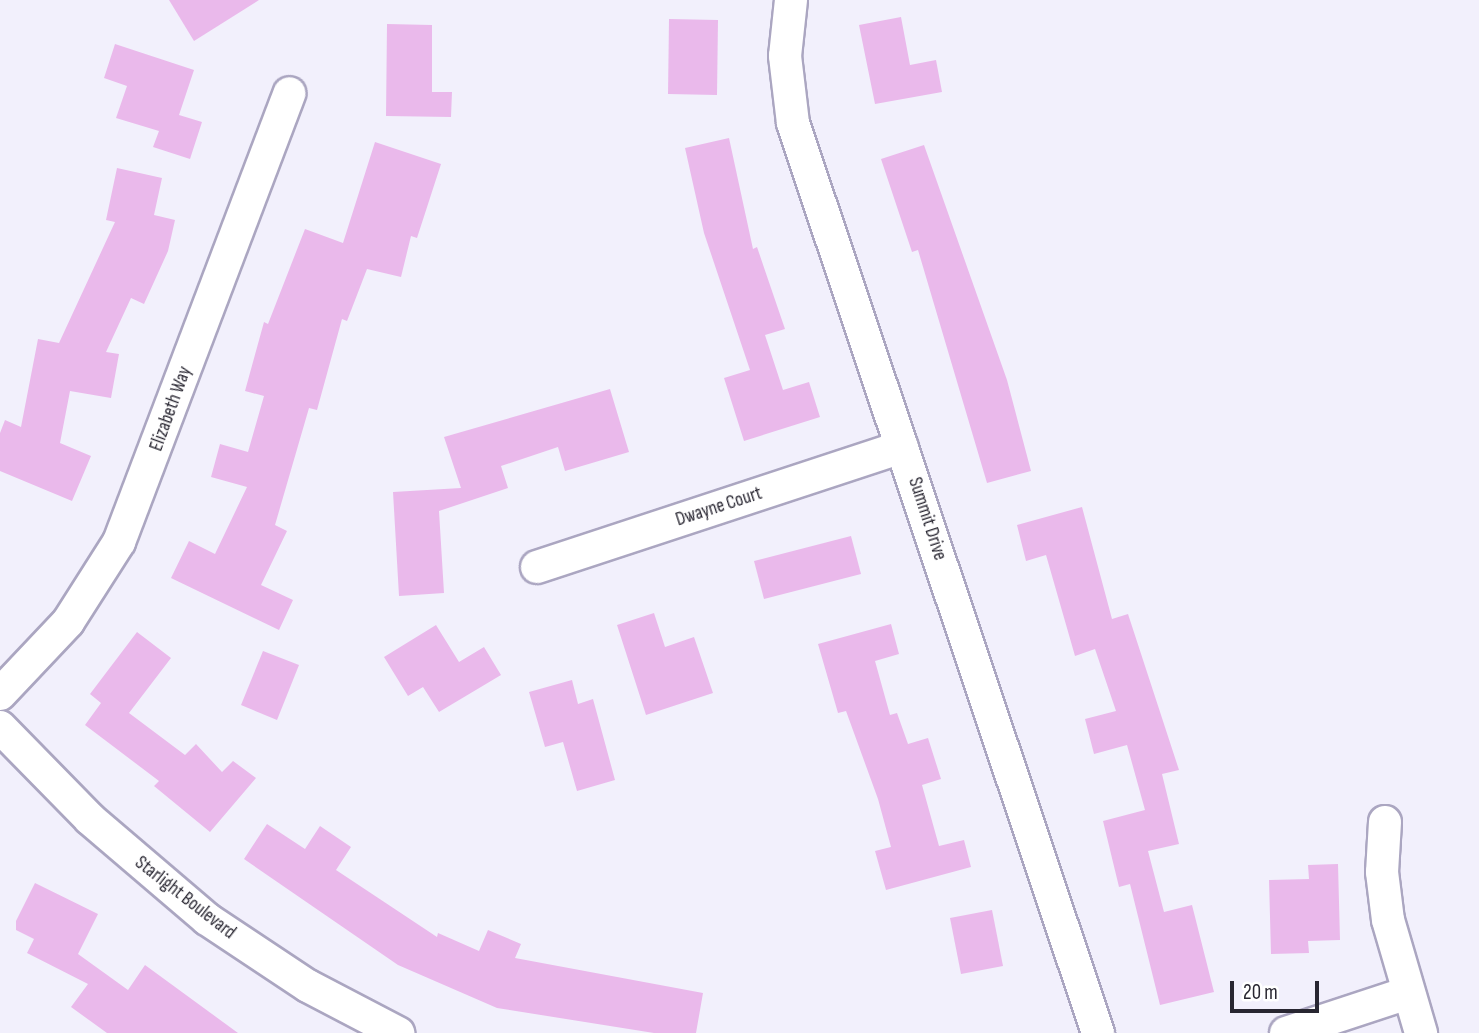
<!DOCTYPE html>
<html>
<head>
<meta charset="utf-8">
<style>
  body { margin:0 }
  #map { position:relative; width:1479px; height:1033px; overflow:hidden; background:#f2f0fc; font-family:"Sofia Sans Condensed",sans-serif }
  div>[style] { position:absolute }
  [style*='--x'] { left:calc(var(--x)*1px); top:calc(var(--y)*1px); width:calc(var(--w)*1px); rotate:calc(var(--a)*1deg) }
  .building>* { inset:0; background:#eab9eb }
  .roads { filter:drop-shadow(2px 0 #aba6c1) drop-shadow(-2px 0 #aba6c1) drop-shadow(0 2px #aba6c1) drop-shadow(0 -2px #aba6c1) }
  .minor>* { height:32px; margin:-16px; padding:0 16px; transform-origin:16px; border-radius:16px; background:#fff }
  span { translate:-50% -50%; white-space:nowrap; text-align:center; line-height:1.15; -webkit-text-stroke:6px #fff; paint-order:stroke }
  .street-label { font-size:19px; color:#282631 }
  .scale { position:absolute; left:1230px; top:981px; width:89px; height:32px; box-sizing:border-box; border:4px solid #282631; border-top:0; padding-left:9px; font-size:21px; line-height:24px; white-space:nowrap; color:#282631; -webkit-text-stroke:5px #fff; paint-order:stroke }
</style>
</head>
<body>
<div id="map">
  <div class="building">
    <div style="clip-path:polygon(169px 0,259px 0,194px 41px)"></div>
    <div style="clip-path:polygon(901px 17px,910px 65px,936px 60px,942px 92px,875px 104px,859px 25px)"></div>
    <div style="clip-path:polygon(669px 19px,718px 20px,717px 95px,668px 94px)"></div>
    <div style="clip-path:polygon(387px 24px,432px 25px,432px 92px,452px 92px,451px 117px,386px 116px)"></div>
    <div style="clip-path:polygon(115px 44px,194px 70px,179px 115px,202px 122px,190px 159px,153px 147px,159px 131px,116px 118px,127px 86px,104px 78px)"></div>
    <div style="clip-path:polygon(729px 138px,753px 249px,757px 247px,785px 329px,765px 335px,783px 390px,809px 382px,820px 417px,744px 441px,724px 378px,750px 370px,704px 233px,685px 148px)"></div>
    <div style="clip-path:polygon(375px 142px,441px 164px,417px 238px,411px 236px,401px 277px,367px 269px,347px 321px,342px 319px,317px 410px,309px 408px,275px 525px,287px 531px,261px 585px,293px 600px,279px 630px,171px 578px,189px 541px,215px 554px,247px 487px,211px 477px,220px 444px,248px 452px,264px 396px,245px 391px,264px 322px,268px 324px,305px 229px,343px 243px)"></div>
    <div style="clip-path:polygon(924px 145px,1007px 380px,1031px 471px,987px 483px,918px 250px,912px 252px,881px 159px)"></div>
    <div style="clip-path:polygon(117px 168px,162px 178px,154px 215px,175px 220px,168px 251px,144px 304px,131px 298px,106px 352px,119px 354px,111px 398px,70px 391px,60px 443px,91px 456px,72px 501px,0 471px,0 433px,5px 420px,21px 427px,38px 339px,59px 343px,115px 222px,106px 220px)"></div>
    <div style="clip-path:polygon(610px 389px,629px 452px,565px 471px,558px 447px,501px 466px,508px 488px,439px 511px,444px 593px,399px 596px,393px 492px,461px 488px,444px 437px)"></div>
    <div style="clip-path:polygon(1082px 507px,1112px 619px,1128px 614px,1179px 770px,1162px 774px,1179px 844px,1148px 851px,1164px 912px,1192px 905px,1214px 992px,1160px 1005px,1130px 884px,1119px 887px,1103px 821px,1145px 810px,1127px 745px,1094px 754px,1085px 719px,1116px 711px,1095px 649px,1075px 656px,1046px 555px,1026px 561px,1017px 525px)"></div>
    <div style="clip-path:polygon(851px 536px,861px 574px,764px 599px,754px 561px)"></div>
    <div style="clip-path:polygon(654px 613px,665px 647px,694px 637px,713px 693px,646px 715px,617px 625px)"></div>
    <div style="clip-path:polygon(891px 624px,899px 654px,875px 661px,890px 715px,897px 713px,908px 744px,928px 738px,941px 779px,922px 785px,939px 846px,964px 840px,971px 867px,886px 890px,875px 851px,891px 847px,878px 799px,846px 711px,838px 713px,818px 644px)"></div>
    <div style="clip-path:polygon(436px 625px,459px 662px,484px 647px,501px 675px,439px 712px,423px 687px,408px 696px,384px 657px)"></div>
    <div style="clip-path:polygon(137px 632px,171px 658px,129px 713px,185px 755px,196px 744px,222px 772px,233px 761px,256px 778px,210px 832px,154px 786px,159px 781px,85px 725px,101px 703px,90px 694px)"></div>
    <div style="clip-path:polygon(263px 651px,299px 665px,277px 720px,241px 705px)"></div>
    <div style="clip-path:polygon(572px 680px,578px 704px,593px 699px,615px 780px,577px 791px,563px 742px,545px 747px,529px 692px)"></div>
    <div style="clip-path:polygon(267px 824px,305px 849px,320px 826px,351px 847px,336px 870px,437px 937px,438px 933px,479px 951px,488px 930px,521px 944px,515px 958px,703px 993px,696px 1033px,654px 1033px,497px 1008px,398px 965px,244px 859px)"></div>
    <div style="clip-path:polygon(1338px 864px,1340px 940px,1308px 941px,1309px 953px,1271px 954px,1269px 880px,1309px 879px,1308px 865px)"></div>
    <div style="clip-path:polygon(35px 883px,98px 914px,78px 954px,128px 990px,145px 965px,238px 1033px,107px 1033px,71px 1007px,88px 984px,27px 953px,34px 939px,16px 930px,16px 921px)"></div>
    <div style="clip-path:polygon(992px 910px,1003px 966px,961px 974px,950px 918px)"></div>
  </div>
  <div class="roads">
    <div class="minor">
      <div style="--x:791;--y:0;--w:56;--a:96.1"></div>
      <div style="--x:785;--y:56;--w:67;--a:83.2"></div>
      <div style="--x:793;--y:123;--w:960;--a:71.47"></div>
      <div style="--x:537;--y:567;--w:384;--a:-18.2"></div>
      <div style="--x:0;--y:694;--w:99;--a:-46.6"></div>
      <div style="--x:68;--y:622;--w:95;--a:-57.5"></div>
      <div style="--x:119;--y:542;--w:480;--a:-69.2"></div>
      <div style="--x:0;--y:727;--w:129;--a:45.6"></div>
      <div style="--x:90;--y:819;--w:154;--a:40.5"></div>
      <div style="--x:207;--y:919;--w:121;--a:33.6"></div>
      <div style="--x:308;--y:986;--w:102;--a:27.6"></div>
      <div style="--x:1385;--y:822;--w:50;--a:93.4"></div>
      <div style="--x:1382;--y:872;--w:48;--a:82.9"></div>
      <div style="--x:1388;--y:920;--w:118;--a:73.7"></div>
      <div style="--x:1286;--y:1033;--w:128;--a:-18.2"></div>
    </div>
  </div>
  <div class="street-label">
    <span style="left:171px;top:409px;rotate:-70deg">Elizabeth Way</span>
    <span style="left:719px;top:507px;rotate:-18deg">Dwayne Court</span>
    <span style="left:927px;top:519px;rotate:72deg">Summit Drive</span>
    <span style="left:185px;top:898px;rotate:38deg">Starlight Boulevard</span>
  </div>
  <div class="scale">20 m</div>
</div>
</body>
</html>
